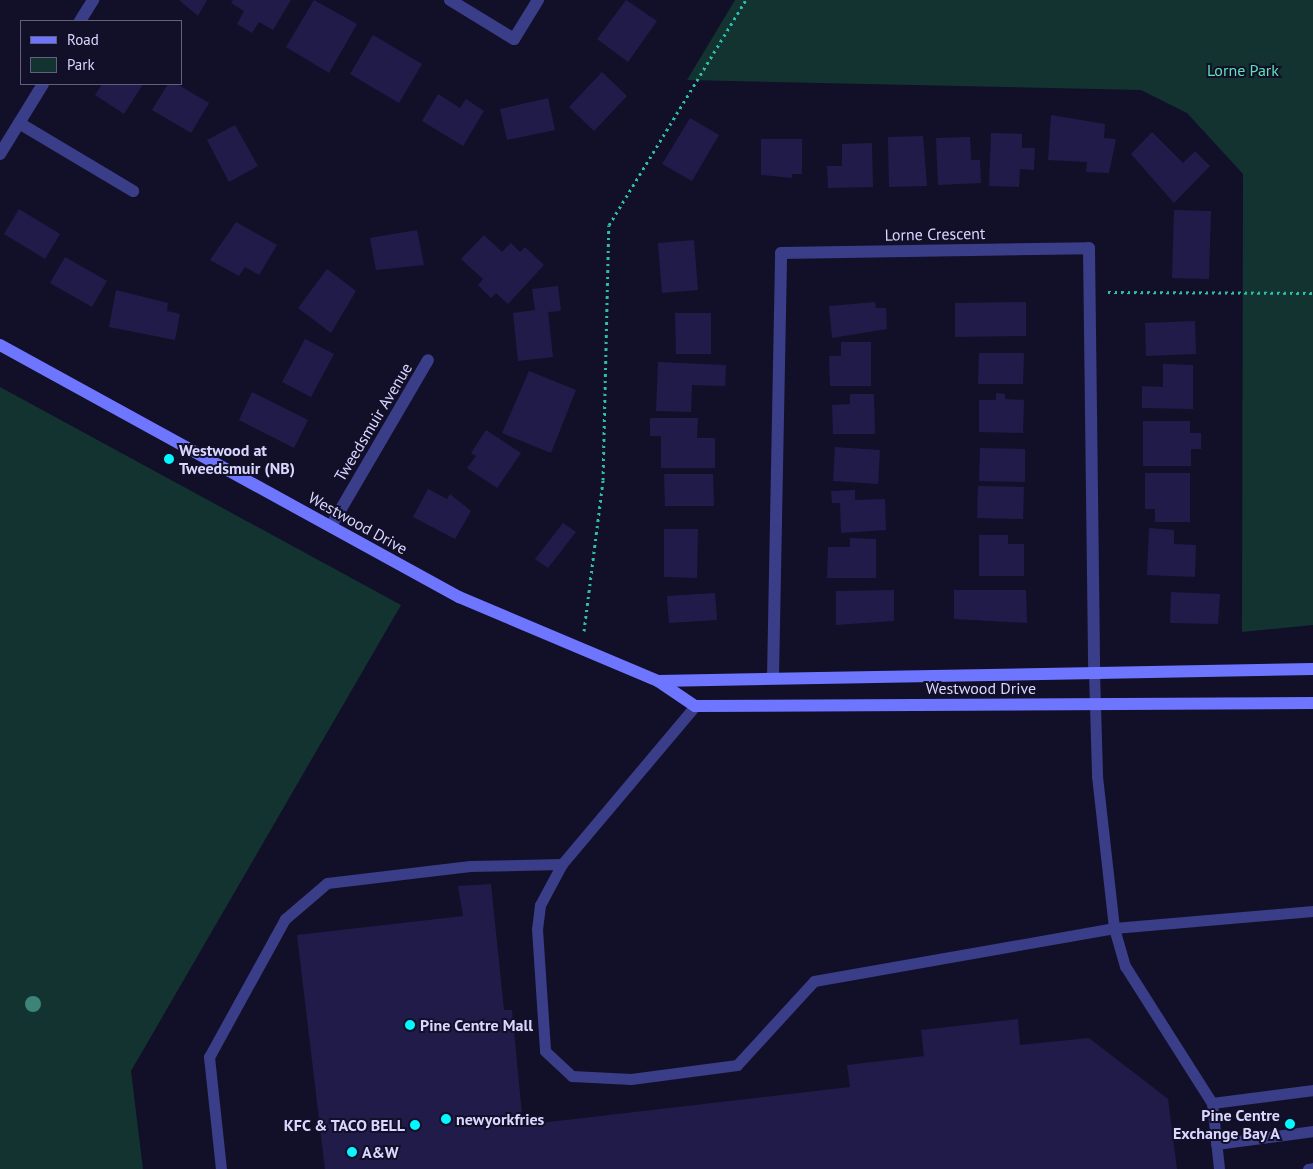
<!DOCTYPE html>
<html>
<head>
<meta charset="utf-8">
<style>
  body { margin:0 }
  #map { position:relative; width:1313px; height:1169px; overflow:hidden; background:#120f29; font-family:"PT Sans",sans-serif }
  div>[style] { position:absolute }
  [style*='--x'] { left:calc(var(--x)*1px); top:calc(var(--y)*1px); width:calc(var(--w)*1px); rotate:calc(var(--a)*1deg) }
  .green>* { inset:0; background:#12332f }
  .building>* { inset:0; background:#211b4a }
  .path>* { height:3px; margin-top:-1.5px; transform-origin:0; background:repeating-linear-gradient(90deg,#2dbda9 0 2.5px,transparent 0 6.5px) }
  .lane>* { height:11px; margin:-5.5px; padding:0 5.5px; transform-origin:5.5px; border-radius:5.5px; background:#3a3d88 }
  .street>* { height:12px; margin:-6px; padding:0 6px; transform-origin:6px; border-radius:6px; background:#3a3d88 }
  .secondary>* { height:12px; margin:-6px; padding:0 6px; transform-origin:6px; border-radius:6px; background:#6e75ff }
  .trees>* { width:16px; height:16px; margin:-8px; border-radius:50%; background:#3c8478 }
  .dots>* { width:14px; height:14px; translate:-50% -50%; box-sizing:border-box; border:2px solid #120f29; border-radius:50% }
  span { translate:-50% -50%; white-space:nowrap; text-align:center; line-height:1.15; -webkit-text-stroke:4px #120f29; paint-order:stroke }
  .park-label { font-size:16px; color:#5fe3b8 }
  .street-label { font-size:16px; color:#d9d7ff }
  .poi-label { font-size:16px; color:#d9d7ff; font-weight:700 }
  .left { translate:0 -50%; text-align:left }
  .right { translate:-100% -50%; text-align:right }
  .legend { position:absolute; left:20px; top:20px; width:162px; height:65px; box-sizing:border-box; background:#120f29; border:1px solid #625f7f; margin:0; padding:6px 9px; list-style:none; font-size:15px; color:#d9d7ff }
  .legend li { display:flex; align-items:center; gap:10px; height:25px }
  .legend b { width:25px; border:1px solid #625f7f }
</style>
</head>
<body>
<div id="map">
  <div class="green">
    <div style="clip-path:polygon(735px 0,1313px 0,1313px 625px,1242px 632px,1243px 174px,1187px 113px,1141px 90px,687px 80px)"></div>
    <div style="clip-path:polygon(0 387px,401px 605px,131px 1071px,143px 1169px,0 1169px)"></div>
  </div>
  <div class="building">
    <div style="clip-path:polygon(179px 0,207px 0,198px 16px)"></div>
    <div style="clip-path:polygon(233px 0,291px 0,273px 30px,259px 22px,252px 33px,237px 24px,244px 11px,231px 3px)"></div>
    <div style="clip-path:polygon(314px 0,357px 24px,329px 73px,286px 47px)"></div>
    <div style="clip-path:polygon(626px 0,657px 21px,628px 62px,597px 39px)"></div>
    <div style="clip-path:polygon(373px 35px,422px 64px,399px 103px,350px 74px)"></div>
    <div style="clip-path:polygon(602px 72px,627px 96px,594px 131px,569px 107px)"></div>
    <div style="clip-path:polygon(102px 84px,143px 84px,124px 114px,95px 95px)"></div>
    <div style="clip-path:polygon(168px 84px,177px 84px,209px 103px,191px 133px,152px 110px)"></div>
    <div style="clip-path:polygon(438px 94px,460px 108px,466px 99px,484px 111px,463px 146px,422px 121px)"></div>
    <div style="clip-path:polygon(548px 98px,555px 130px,507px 140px,500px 109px)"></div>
    <div style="clip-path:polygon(1051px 115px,1105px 124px,1104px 138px,1116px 139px,1109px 173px,1086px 172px,1087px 162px,1048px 160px)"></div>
    <div style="clip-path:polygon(690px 118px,719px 135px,692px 181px,662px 164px)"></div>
    <div style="clip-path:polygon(235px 125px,258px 166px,229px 182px,207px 140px)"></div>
    <div style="clip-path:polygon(1152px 132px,1183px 163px,1195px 151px,1210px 166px,1174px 203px,1131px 154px)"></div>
    <div style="clip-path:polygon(991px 133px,1022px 134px,1022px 148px,1035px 148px,1034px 170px,1020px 169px,1019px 187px,989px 186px)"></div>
    <div style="clip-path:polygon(923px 136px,927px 186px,889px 187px,888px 137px)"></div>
    <div style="clip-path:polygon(970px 137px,971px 160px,980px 160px,981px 183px,938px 185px,936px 138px)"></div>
    <div style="clip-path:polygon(761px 139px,802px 139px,802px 174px,792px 174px,792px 178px,761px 175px)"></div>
    <div style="clip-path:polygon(872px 143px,873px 187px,828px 188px,827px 166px,842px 166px,842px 144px)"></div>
    <div style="clip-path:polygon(19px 209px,60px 234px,45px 259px,4px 234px)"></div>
    <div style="clip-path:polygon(1174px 210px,1211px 211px,1209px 279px,1172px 278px)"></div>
    <div style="clip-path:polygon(236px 222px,277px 245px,259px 275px,245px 267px,239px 276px,210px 260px)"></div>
    <div style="clip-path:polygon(417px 230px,424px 265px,376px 270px,370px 238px)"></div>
    <div style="clip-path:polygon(484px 235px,502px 252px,511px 243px,520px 252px,525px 247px,544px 265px,508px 304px,496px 293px,491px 298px,478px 285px,483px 279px,461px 259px)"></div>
    <div style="clip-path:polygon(694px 240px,698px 290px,662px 293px,658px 243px)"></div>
    <div style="clip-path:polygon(65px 257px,107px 281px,92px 307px,50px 283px)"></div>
    <div style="clip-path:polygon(327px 269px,356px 291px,331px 333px,298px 308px)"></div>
    <div style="clip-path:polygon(558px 286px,561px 311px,548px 312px,553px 357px,518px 361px,513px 313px,535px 310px,532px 289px)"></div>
    <div style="clip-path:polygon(116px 290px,168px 303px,167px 311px,180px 314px,175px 340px,109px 327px)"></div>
    <div style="clip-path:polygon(875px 302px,876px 308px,886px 308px,887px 329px,832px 338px,829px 306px)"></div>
    <div style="clip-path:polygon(1026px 302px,1026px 336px,955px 337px,955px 303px)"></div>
    <div style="clip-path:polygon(675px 313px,711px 313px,711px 354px,676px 354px)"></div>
    <div style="clip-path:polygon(1195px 321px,1196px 354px,1146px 356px,1145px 323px)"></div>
    <div style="clip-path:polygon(305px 339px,334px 354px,311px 397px,282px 382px)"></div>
    <div style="clip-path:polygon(841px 342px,871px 342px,871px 386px,830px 386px,829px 356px,841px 356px)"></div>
    <div style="clip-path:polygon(979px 353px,1024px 353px,1023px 384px,978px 384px)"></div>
    <div style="clip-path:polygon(658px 362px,726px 365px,725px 386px,692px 385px,691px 412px,656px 411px)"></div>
    <div style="clip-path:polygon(1163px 364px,1193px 365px,1193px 409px,1142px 408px,1142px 386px,1163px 387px)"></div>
    <div style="clip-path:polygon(529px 371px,576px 390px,551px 453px,502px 433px)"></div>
    <div style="clip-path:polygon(252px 392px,308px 420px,294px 448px,239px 420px)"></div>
    <div style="clip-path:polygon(996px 393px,1005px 394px,1005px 399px,1024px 400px,1023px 433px,979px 432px,979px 400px,996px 400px)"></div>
    <div style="clip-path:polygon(850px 394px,874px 394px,875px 434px,833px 434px,832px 405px,850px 404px)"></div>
    <div style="clip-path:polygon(650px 418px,698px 418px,697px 438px,715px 438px,715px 468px,661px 468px,661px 436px,650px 436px)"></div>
    <div style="clip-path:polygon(1143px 421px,1190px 421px,1190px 433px,1201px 433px,1201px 449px,1191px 449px,1191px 466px,1143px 466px)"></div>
    <div style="clip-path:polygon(486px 430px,521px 453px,497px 488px,467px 468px,476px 456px,471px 453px)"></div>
    <div style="clip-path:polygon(835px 447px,880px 450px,878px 484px,833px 481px)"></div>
    <div style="clip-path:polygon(980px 448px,1025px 449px,1025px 482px,979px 481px)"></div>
    <div style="clip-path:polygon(1145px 473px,1190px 473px,1190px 522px,1155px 522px,1155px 509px,1145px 509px)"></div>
    <div style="clip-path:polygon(664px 474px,713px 474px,714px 506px,665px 506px)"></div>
    <div style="clip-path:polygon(978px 486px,1024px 487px,1023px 519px,977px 518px)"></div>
    <div style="clip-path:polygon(428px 489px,447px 499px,450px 494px,471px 511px,455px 539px,413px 517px)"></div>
    <div style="clip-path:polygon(855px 490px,855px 500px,885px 499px,886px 530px,841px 533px,840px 503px,832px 503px,831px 491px)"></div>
    <div style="clip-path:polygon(563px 523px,576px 532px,548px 568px,535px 559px)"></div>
    <div style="clip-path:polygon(1149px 528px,1174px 530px,1174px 544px,1196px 545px,1195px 577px,1147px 575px)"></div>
    <div style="clip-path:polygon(664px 529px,698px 529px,697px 578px,664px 577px)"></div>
    <div style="clip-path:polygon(979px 535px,1008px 535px,1008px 544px,1024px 544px,1024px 576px,979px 576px)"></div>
    <div style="clip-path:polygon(850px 538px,876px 539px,876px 578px,827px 578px,828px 547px,850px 547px)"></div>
    <div style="clip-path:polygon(894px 590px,894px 621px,836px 625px,836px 591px)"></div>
    <div style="clip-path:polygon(954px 590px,1026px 590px,1027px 623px,954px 619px)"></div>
    <div style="clip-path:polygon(1171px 592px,1220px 594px,1218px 624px,1170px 623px)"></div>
    <div style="clip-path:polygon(715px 593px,717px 620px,669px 623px,667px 596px)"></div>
    <div style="clip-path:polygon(491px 884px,504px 1010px,512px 1010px,523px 1125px,850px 1087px,847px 1065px,924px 1056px,921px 1030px,1018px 1019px,1020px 1045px,1089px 1038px,1168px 1099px,1177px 1169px,325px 1169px,297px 935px,463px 916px,458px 886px)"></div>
  </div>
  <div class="path">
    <div style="--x:1108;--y:292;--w:205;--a:0.3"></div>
    <div style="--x:584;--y:631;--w:152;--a:-82.8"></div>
    <div style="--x:603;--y:480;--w:255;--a:-88.7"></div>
    <div style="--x:609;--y:225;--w:263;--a:-58.7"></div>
  </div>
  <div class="lane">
    <div style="--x:1094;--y:672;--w:104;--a:88.3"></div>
    <div style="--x:1097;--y:776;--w:153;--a:83.6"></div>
    <div style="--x:1114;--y:928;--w:40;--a:74"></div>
    <div style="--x:1125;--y:966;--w:162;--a:57.6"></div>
    <div style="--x:1212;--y:1103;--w:66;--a:83.9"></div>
    <div style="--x:562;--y:864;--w:207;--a:-49.9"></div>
    <div style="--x:1212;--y:1103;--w:102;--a:-7.3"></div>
    <div style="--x:1216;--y:1144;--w:98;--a:-7.6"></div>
    <div style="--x:221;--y:1169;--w:113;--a:-96.1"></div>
    <div style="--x:209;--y:1057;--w:158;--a:-61.2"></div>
    <div style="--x:285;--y:919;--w:55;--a:-40.6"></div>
    <div style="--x:327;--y:883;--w:144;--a:-6.8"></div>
    <div style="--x:470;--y:866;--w:92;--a:-1.2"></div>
    <div style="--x:562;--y:864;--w:47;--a:118.2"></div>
    <div style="--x:540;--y:905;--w:24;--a:97"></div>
    <div style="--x:537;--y:929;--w:122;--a:86.2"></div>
    <div style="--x:545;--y:1051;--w:37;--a:43"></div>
    <div style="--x:572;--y:1076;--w:59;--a:2.9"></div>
    <div style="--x:631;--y:1079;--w:107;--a:-7.5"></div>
    <div style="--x:737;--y:1065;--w:114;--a:-47.5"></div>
    <div style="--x:814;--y:981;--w:305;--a:-10"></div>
    <div style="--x:1114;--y:928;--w:200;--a:-4.9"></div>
    <div style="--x:1308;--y:1169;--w:5;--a:-11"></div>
  </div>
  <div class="street">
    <div style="--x:450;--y:0;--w:75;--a:31.4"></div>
    <div style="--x:514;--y:39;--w:46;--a:-58.4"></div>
    <div style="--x:80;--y:21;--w:25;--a:-58"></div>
    <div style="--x:19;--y:123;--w:133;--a:30.8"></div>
    <div style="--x:0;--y:154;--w:82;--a:-58.4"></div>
    <div style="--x:331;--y:526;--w:192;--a:-59.7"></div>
    <div style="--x:773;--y:677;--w:424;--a:-88.9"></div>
    <div style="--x:781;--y:253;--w:308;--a:-0.9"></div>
    <div style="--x:1089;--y:248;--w:424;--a:89.3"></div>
  </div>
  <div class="secondary">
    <div style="--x:0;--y:345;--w:524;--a:28.77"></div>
    <div style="--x:459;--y:597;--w:216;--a:22.9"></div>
    <div style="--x:658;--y:681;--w:45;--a:34"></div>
    <div style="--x:695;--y:706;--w:618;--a:-0.28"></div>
    <div style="--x:658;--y:681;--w:655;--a:-1.05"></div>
  </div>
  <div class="trees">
    <div style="left:33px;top:1004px"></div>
  </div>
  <div class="dots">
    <div style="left:169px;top:459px;background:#03f9ff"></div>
    <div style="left:410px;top:1025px;background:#03f9ff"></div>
    <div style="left:446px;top:1119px;background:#03f9ff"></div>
    <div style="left:1290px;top:1124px;background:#03f9ff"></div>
    <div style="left:415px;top:1125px;background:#03f9ff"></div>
    <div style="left:352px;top:1152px;background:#03f9ff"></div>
  </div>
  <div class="park-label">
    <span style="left:1243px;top:70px">Lorne Park</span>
  </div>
  <div class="street-label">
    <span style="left:935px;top:234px;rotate:-1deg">Lorne Crescent</span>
    <span style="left:373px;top:422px;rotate:-59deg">Tweedsmuir Avenue</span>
    <span style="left:358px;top:523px;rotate:29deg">Westwood Drive</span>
    <span style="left:981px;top:688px">Westwood Drive</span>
  </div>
  <div class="poi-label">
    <span class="left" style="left:179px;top:459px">Westwood at<br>Tweedsmuir (NB)</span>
    <span class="left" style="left:420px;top:1025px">Pine Centre Mall</span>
    <span class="right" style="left:1280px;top:1124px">Pine Centre<br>Exchange Bay A</span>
    <span class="left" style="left:456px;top:1119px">newyorkfries</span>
    <span class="right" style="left:405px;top:1125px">KFC &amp; TACO BELL</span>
    <span class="left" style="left:362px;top:1152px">A&amp;W</span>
  </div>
  <ul class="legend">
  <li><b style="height:6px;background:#6e75ff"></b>Road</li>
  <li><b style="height:14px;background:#12332f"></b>Park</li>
  </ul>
</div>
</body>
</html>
